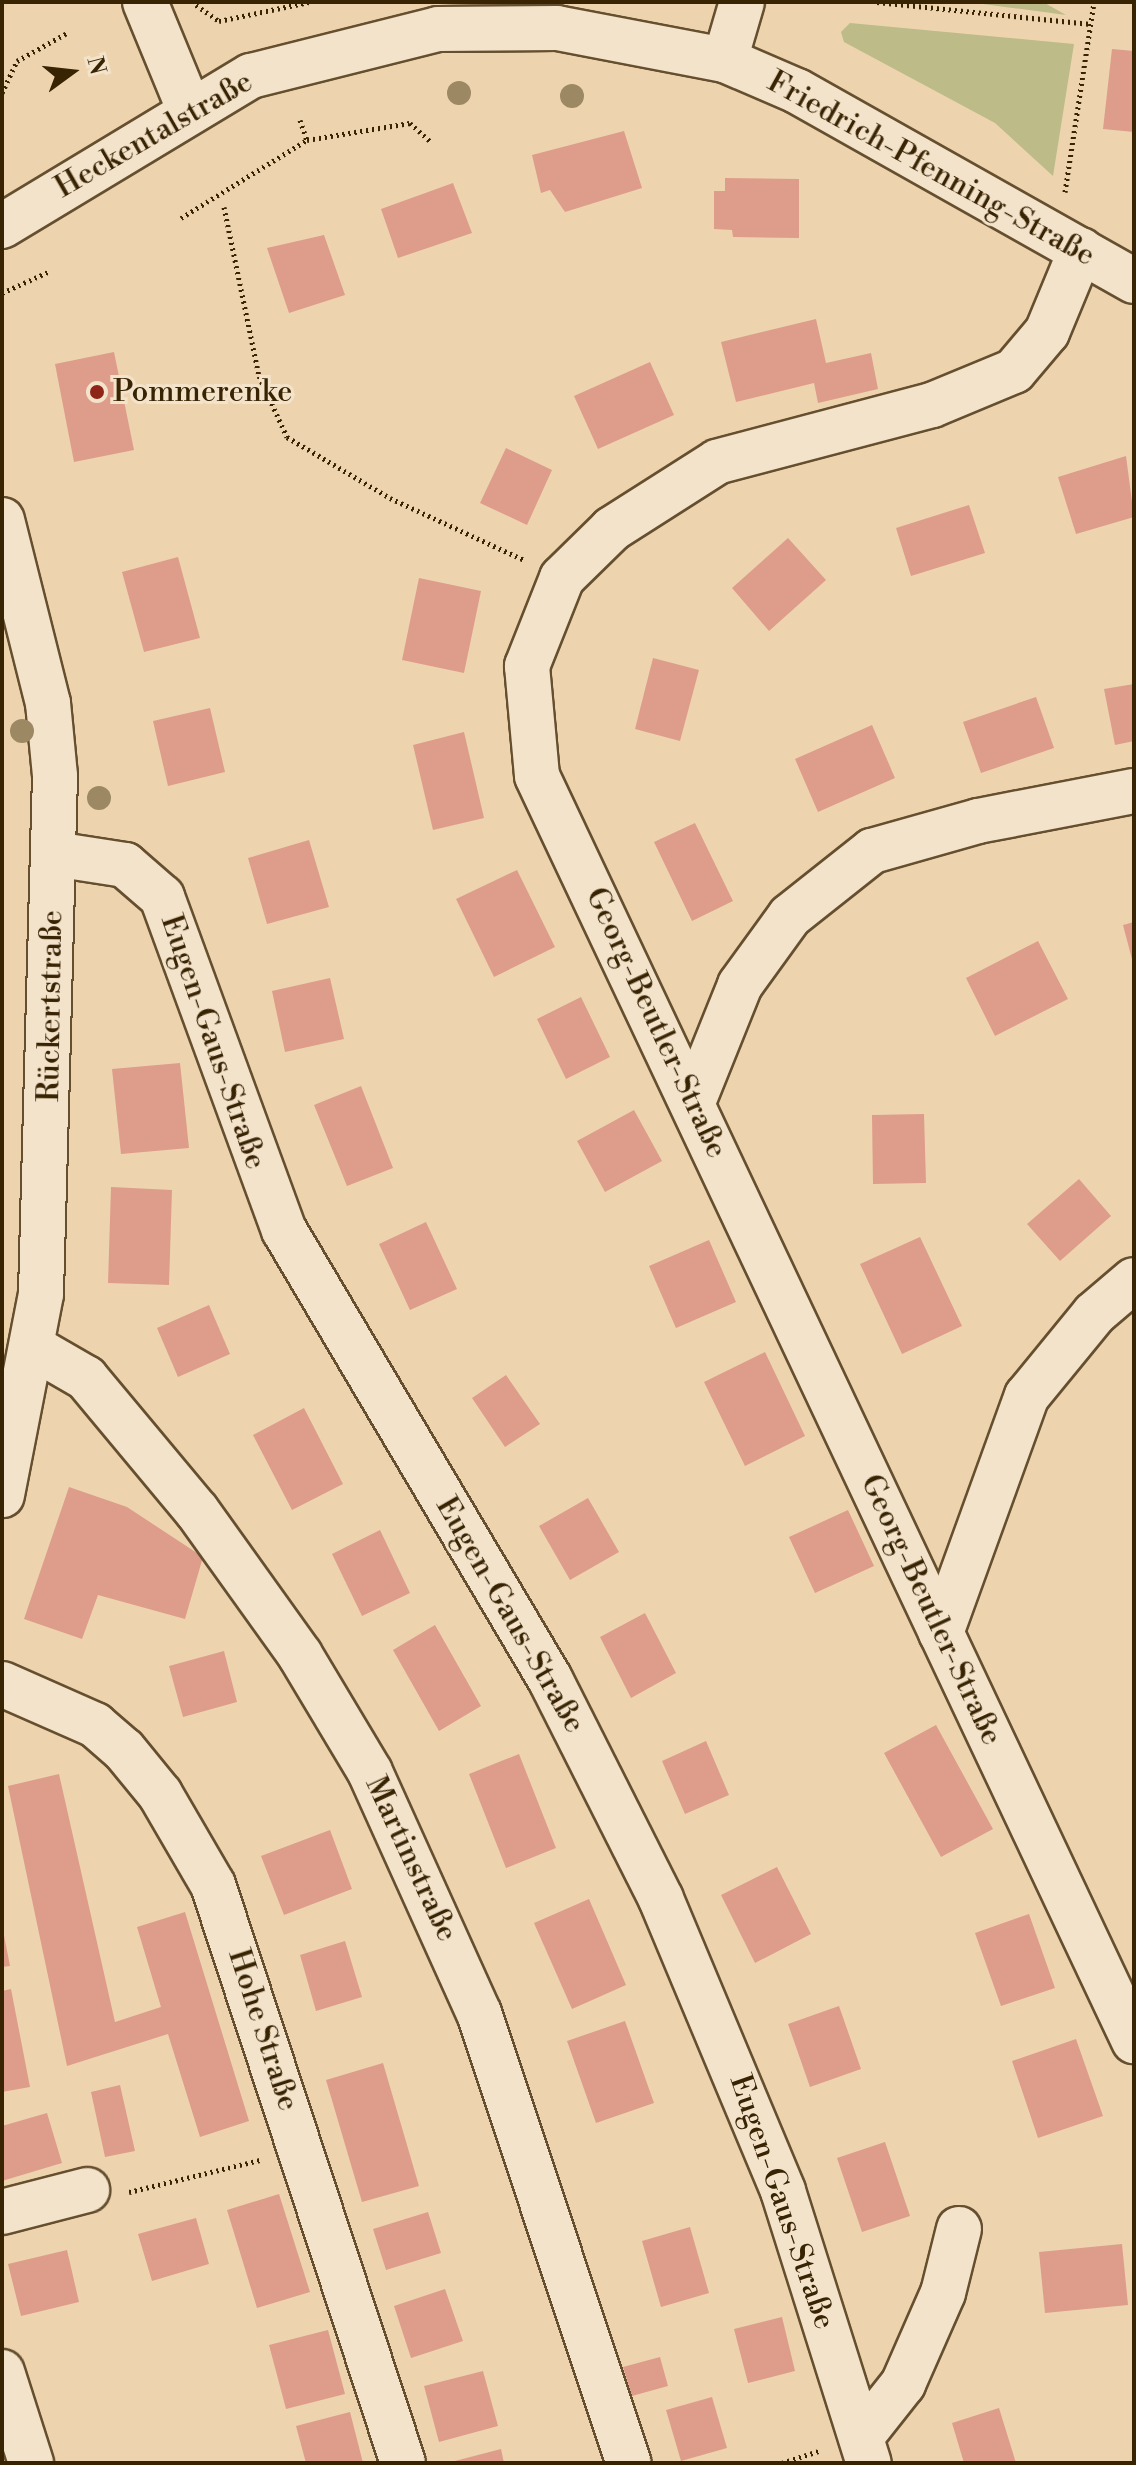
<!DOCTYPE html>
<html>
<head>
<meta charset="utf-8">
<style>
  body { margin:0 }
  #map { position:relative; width:1136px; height:2465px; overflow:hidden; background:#edd4af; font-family:"Libre Bodoni",serif }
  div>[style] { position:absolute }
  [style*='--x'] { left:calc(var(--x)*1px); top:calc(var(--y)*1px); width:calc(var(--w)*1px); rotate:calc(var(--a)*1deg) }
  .green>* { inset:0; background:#bdbb87 }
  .building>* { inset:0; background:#de9c8b }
  .path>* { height:5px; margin-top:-2.5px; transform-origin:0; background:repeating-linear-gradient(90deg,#382303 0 2px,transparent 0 6px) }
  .roads { filter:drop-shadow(2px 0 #654f2e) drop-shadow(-2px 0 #654f2e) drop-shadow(0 2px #654f2e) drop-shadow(0 -2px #654f2e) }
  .minor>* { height:44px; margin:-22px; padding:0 22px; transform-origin:22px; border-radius:22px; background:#f3e3cb }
  .trees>* { width:24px; height:24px; margin:-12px; border-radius:50%; background:#9c8863 }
  .dots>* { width:22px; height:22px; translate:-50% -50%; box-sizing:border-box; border:4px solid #f3e3cb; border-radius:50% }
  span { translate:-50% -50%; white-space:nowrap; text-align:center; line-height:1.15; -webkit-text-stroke:6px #f3e3cb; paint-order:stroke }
  .street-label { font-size:30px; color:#382303 }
  .poi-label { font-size:30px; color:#382303 }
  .left { translate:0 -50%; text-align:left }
  .frame { position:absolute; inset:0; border:4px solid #382303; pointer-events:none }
  .north { position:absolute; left:32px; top:32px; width:80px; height:80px; -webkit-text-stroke:6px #f3e3cb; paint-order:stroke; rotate:75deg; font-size:22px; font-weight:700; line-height:32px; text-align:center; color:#382303 }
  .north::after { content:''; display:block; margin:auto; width:28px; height:36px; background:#382303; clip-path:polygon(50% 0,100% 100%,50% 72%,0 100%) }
</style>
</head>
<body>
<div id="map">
  <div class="green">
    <div style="clip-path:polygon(968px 2px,1043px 2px,1066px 15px)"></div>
    <div style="clip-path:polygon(850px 23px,1074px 44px,1053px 176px,995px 123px,844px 42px,841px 32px)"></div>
  </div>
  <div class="building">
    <div style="clip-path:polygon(1112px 49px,1134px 51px,1134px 132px,1103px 129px)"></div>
    <div style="clip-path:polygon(624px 131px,642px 188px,565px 212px,550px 190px,541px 193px,532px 155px)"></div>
    <div style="clip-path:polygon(725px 178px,799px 179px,799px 238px,733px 237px,732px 230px,714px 229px,714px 191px,725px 191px)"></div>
    <div style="clip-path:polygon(453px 183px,472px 233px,398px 258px,381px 209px)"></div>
    <div style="clip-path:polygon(324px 235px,345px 295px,289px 313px,267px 248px)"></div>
    <div style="clip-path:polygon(816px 319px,826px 363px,871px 353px,878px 389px,818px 403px,814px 383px,736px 402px,721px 342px)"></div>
    <div style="clip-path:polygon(114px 352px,134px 450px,74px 462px,55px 364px)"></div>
    <div style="clip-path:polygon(650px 362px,674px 415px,598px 449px,574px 396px)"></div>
    <div style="clip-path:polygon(506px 448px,552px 470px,527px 525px,480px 503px)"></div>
    <div style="clip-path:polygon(1126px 456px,1134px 517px,1076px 534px,1058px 477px)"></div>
    <div style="clip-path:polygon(969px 505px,985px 553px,911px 576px,896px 528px)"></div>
    <div style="clip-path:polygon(788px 538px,826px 580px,769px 631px,732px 588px)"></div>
    <div style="clip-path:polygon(178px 557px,200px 638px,144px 652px,122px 572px)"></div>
    <div style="clip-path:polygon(419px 578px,481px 591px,464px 673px,402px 660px)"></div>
    <div style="clip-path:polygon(653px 658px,699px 670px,680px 741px,635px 729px)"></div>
    <div style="clip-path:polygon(1134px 684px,1134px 741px,1115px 745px,1104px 689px)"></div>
    <div style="clip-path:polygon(1036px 697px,1054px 748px,981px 773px,963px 722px)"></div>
    <div style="clip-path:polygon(210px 708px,225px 772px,168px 786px,153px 721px)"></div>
    <div style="clip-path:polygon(872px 725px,895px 778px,818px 812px,795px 759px)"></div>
    <div style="clip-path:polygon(464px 732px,484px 818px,433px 830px,413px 745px)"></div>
    <div style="clip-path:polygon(695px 823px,733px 901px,692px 921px,654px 842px)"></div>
    <div style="clip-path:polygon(309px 840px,329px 907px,267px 924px,248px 858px)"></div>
    <div style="clip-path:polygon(517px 870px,555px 947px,494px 977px,456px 899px)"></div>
    <div style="clip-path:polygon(1134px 922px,1134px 963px,1133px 963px,1123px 925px)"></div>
    <div style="clip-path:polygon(1038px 941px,1068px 999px,995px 1036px,966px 978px)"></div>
    <div style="clip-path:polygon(330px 978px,344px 1039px,285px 1052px,272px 991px)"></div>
    <div style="clip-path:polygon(581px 997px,610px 1057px,566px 1079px,537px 1019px)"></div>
    <div style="clip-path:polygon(180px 1063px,189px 1148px,121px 1154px,112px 1069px)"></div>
    <div style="clip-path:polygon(361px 1086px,393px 1168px,347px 1186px,314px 1105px)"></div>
    <div style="clip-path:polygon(634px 1110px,662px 1161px,605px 1192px,577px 1141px)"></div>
    <div style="clip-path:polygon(924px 1114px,926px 1183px,873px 1184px,872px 1115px)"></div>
    <div style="clip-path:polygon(1079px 1179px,1111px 1216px,1060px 1261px,1027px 1224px)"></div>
    <div style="clip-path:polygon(111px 1187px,172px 1190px,169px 1285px,108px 1283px)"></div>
    <div style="clip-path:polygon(426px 1222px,457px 1289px,410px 1310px,379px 1244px)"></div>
    <div style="clip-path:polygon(920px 1237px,962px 1326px,902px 1354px,860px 1264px)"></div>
    <div style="clip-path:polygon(709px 1240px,736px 1302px,676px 1328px,649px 1266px)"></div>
    <div style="clip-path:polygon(209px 1305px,230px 1354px,178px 1377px,157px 1328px)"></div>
    <div style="clip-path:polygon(765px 1352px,805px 1436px,745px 1466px,704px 1382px)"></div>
    <div style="clip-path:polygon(506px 1375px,540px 1424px,505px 1447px,472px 1398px)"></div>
    <div style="clip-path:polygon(304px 1408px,343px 1484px,292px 1510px,253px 1435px)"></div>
    <div style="clip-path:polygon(69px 1487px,127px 1507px,203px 1557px,185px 1619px,98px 1595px,82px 1639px,24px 1619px)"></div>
    <div style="clip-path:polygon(588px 1498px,619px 1552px,570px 1580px,539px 1526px)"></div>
    <div style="clip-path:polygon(848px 1510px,874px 1566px,815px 1593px,789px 1537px)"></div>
    <div style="clip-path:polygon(380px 1530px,410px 1593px,362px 1616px,332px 1554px)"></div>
    <div style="clip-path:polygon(645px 1613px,676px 1673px,631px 1698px,600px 1637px)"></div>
    <div style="clip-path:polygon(435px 1625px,481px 1706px,439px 1731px,393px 1650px)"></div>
    <div style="clip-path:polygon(224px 1651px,237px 1702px,183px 1717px,169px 1666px)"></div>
    <div style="clip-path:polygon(936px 1725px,993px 1829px,941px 1857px,884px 1753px)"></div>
    <div style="clip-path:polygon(706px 1741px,729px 1795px,685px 1814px,662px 1761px)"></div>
    <div style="clip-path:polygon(519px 1754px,556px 1848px,506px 1868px,469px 1774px)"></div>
    <div style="clip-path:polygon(59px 1774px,115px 2022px,161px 2007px,137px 1927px,185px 1912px,249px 2121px,200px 2137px,168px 2034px,67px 2066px,8px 1786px)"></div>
    <div style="clip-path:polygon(330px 1830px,352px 1889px,284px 1915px,261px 1856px)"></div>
    <div style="clip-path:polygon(777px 1867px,811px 1934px,755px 1963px,721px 1895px)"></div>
    <div style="clip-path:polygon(589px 1899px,626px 1985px,572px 2009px,534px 1923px)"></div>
    <div style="clip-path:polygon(1029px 1914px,1055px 1988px,1001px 2006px,975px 1933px)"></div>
    <div style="clip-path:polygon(2px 1925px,10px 1966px,2px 1967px)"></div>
    <div style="clip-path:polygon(345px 1941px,362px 1997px,316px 2011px,300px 1955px)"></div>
    <div style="clip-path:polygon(11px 1989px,30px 2087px,2px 2092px,2px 1991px)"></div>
    <div style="clip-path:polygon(839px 2006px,861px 2069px,810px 2087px,788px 2024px)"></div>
    <div style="clip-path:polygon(625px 2021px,654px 2103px,596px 2123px,567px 2041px)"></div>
    <div style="clip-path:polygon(1076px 2039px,1103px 2116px,1038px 2138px,1012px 2061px)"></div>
    <div style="clip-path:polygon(383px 2063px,419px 2186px,362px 2202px,326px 2080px)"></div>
    <div style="clip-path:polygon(120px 2085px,135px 2151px,105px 2157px,91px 2092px)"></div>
    <div style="clip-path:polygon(47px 2113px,62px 2163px,2px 2181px,2px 2126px)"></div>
    <div style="clip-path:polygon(885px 2142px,910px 2216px,862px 2232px,837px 2158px)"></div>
    <div style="clip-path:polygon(279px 2194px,310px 2292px,257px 2308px,227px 2210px)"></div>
    <div style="clip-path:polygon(428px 2212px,441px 2253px,386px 2270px,373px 2229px)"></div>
    <div style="clip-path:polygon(196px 2218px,209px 2264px,152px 2281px,138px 2234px)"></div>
    <div style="clip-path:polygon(690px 2227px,709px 2293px,661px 2307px,642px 2241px)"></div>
    <div style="clip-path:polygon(1122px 2244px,1128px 2305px,1045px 2313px,1039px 2252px)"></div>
    <div style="clip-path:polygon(67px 2250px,79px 2302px,21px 2316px,8px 2264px)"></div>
    <div style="clip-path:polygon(445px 2289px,463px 2341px,411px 2358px,394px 2306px)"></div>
    <div style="clip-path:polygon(782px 2317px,795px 2371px,748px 2383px,734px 2329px)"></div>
    <div style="clip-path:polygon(328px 2330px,345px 2394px,286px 2409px,269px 2345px)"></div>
    <div style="clip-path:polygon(660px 2357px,668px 2386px,632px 2396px,623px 2367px)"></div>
    <div style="clip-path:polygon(483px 2371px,498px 2426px,439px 2442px,424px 2386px)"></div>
    <div style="clip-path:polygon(712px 2397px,727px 2448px,681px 2461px,666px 2410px)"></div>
    <div style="clip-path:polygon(999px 2408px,1016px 2463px,964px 2463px,952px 2423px)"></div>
    <div style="clip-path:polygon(350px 2412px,363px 2463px,306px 2463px,296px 2426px)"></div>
    <div style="clip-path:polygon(501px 2449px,504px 2463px,451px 2463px,451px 2462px)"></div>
  </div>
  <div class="path">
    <div style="--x:877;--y:2;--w:215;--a:5.9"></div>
    <div style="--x:196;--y:5;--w:28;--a:35"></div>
    <div style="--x:219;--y:21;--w:92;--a:-11.9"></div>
    <div style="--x:2;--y:93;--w:35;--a:-65"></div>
    <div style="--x:17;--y:61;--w:57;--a:-29.2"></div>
    <div style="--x:300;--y:120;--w:21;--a:71"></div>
    <div style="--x:1065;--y:192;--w:192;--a:-81.3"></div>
    <div style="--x:224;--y:207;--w:173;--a:78.3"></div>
    <div style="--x:259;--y:376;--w:67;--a:65.3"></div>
    <div style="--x:287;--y:437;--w:120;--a:30.6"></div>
    <div style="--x:390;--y:498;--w:148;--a:24.8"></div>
    <div style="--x:181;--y:218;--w:148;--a:-31.8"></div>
    <div style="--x:307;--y:140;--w:104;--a:-9.4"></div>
    <div style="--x:410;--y:123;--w:28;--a:42"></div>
    <div style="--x:2;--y:293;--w:53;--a:-24.6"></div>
    <div style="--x:129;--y:2192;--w:135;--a:-13.7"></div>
    <div style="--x:782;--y:2463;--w:39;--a:-18"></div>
  </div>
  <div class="roads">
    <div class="minor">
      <div style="--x:145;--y:2;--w:116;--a:67.6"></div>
      <div style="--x:725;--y:60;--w:60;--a:-73.7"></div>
      <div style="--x:2;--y:226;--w:291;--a:-31.1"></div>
      <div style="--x:251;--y:76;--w:193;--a:-14.1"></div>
      <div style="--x:438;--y:29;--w:119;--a:-0.5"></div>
      <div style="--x:557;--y:28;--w:171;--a:10.8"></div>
      <div style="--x:725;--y:60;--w:78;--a:23.3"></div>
      <div style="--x:797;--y:91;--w:387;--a:29.4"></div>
      <div style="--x:1081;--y:250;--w:89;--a:112.5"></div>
      <div style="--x:1047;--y:332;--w:51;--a:130.2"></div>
      <div style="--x:1014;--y:371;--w:89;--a:157.5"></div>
      <div style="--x:932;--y:405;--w:222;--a:165.2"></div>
      <div style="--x:717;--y:462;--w:125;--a:147.5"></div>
      <div style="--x:612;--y:529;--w:70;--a:135.6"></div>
      <div style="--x:562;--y:578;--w:95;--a:111.7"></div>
      <div style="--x:527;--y:666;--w:110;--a:84.8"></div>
      <div style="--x:537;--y:776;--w:1399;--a:64.74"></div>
      <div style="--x:2;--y:520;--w:189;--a:75.9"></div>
      <div style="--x:48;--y:703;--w:73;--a:84.5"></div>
      <div style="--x:55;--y:776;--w:518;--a:91.55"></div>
      <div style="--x:41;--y:1294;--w:205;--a:101"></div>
      <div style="--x:54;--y:854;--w:72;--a:8.8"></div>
      <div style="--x:125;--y:865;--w:49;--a:40.9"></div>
      <div style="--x:162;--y:897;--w:355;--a:69.9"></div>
      <div style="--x:284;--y:1230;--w:522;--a:59.36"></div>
      <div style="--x:550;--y:1679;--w:246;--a:63.2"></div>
      <div style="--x:661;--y:1899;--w:316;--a:67.3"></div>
      <div style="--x:783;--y:2191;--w:285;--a:72.5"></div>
      <div style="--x:693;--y:1102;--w:126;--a:-68.1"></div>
      <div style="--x:740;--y:985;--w:85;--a:-54.1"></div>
      <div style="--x:790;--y:916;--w:105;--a:-38.4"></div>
      <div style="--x:872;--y:851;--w:110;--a:-15.8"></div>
      <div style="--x:978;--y:821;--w:159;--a:-10.9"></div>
      <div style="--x:34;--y:1348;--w:60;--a:30"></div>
      <div style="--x:86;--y:1378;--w:173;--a:50.2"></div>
      <div style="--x:197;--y:1511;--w:177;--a:54.4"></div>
      <div style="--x:300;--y:1655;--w:136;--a:59.1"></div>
      <div style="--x:370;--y:1772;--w:265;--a:65.7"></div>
      <div style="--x:479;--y:2013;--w:474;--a:71.6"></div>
      <div style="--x:941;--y:1633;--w:252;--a:-70.1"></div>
      <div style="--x:1027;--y:1396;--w:106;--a:-50.7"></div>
      <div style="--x:1094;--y:1314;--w:52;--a:-40.4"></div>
      <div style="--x:2;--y:1684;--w:102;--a:23.8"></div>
      <div style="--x:95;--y:1725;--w:38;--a:41"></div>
      <div style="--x:124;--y:1750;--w:57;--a:50.7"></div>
      <div style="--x:160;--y:1794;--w:105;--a:59.8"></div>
      <div style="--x:213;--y:1885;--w:608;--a:71.8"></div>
      <div style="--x:2;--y:2212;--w:88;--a:-14.5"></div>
      <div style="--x:2;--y:2372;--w:96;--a:72.3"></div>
      <div style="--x:861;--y:2437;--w:68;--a:-51.6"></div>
      <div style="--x:903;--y:2384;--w:99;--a:-66.3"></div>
      <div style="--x:943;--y:2293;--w:66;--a:-76"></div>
    </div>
  </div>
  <div class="trees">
    <div style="left:459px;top:93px"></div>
    <div style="left:572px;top:96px"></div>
    <div style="left:22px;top:731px"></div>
    <div style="left:99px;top:798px"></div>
  </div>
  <div class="dots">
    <div style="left:97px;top:392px;background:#8f2418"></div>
  </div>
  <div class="street-label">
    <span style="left:154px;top:135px;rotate:-30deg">Heckentalstraße</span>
    <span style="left:931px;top:169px;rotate:29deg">Friedrich-Pfenning-Straße</span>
    <span style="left:51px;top:1006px;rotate:-89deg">Rückertstraße</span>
    <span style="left:656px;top:1023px;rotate:65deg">Georg-Beutler-Straße</span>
    <span style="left:213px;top:1042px;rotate:71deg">Eugen-Gaus-Straße</span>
    <span style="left:931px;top:1610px;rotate:65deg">Georg-Beutler-Straße</span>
    <span style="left:510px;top:1615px;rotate:60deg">Eugen-Gaus-Straße</span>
    <span style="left:411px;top:1859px;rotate:65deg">Martinstraße</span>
    <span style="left:263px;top:2030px;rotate:72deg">Hohe Straße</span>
    <span style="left:782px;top:2202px;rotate:71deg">Eugen-Gaus-Straße</span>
  </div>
  <div class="poi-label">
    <span class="left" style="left:113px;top:392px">Pommerenke</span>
  </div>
  <div class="frame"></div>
  <div class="north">N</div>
</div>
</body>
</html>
